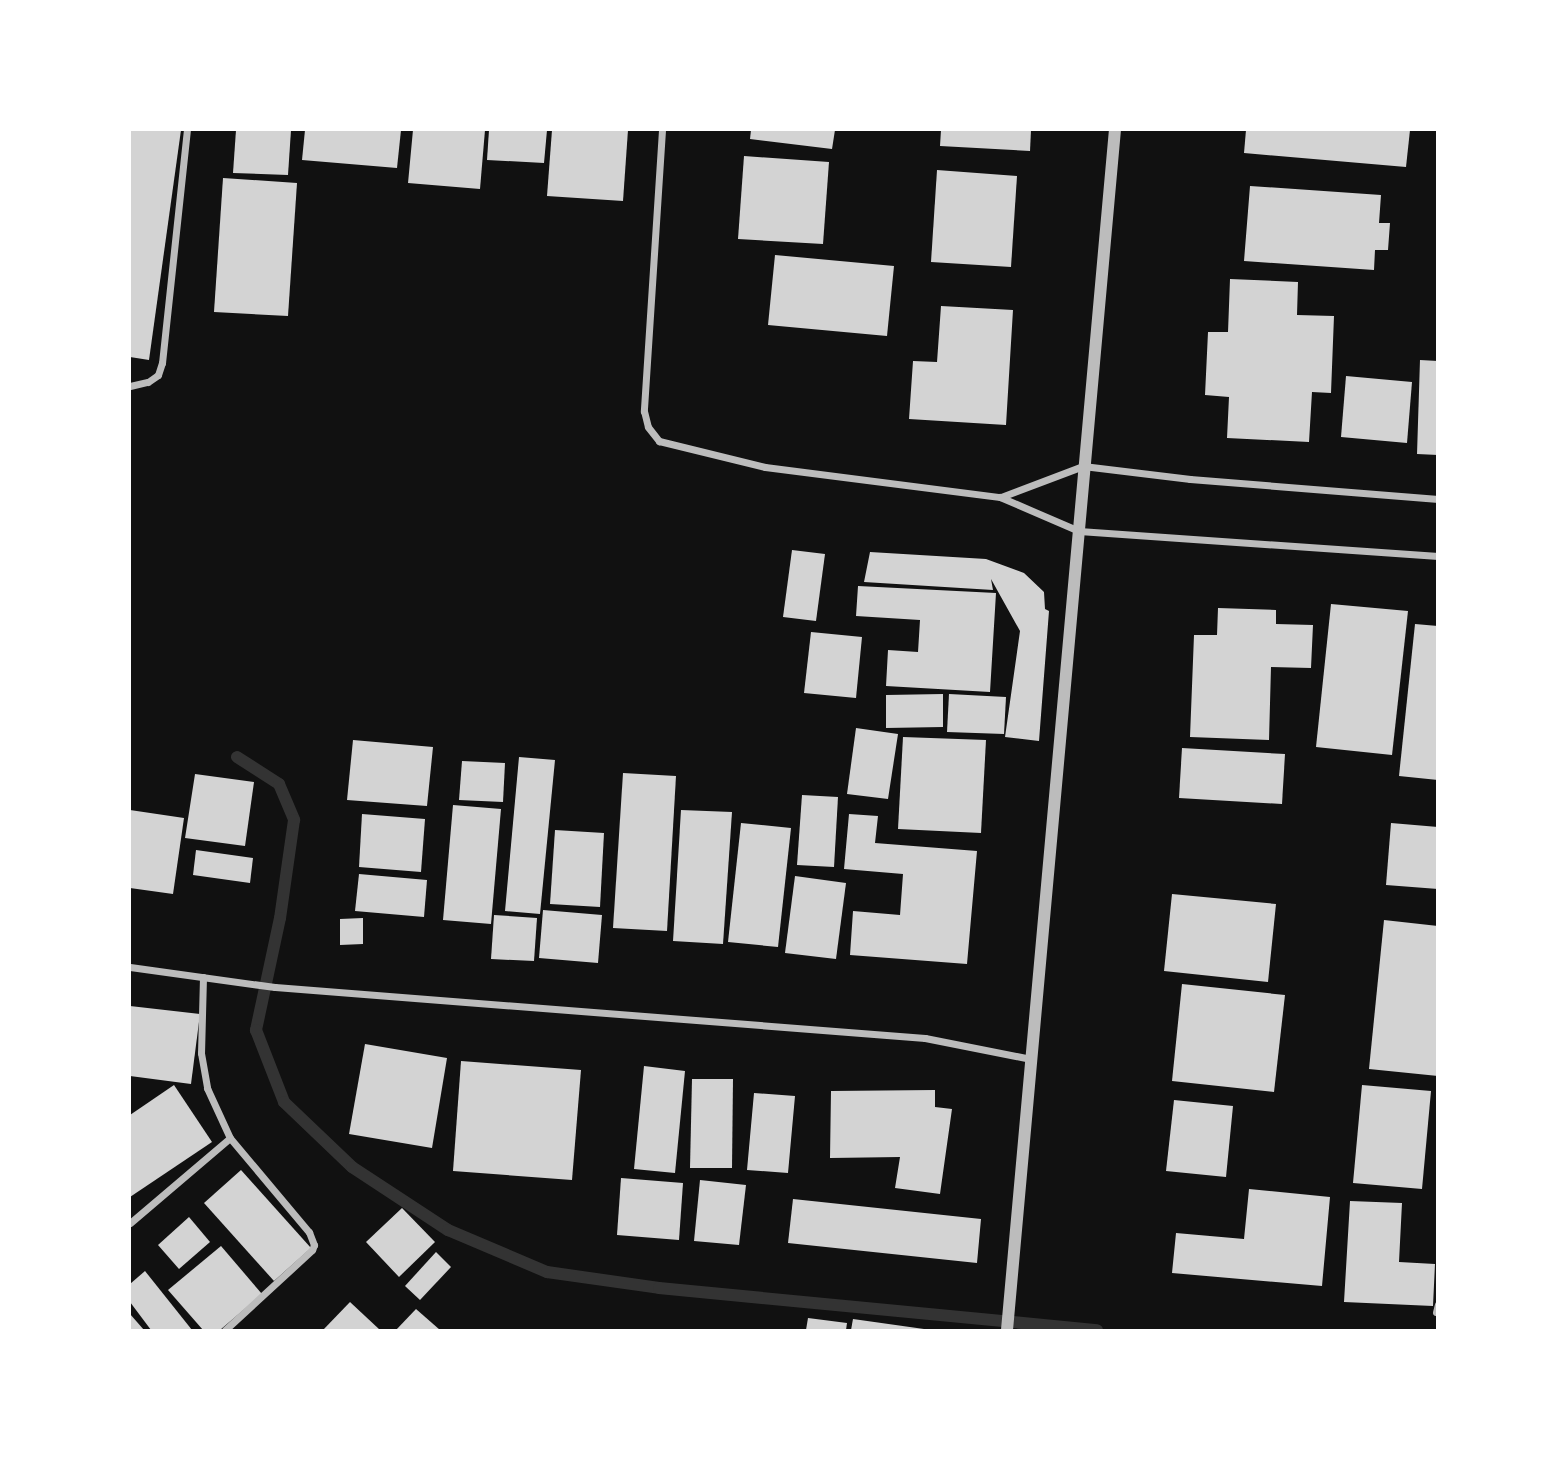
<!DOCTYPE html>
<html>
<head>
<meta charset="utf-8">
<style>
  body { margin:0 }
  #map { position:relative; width:1567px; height:1460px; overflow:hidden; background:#111; font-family:Helvetica,sans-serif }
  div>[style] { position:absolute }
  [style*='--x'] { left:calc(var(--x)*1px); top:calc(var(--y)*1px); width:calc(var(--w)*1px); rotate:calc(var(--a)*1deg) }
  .stream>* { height:12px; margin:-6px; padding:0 6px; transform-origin:6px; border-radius:6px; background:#333 }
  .building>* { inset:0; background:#d3d3d3 }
  .minor>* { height:7px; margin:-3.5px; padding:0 3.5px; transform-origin:3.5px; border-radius:3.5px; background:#bcbcbc }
  .tertiary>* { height:12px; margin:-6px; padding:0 6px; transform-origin:6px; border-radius:6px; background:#bcbcbc }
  span { translate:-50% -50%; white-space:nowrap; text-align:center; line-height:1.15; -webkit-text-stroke:5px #fff; paint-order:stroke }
  .frame { position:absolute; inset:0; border:131px solid #fff; pointer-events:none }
</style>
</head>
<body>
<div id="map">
  <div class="stream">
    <div style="--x:237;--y:757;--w:50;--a:32.7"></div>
    <div style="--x:279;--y:784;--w:39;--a:67"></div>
    <div style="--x:294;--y:820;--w:99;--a:98.1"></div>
    <div style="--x:280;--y:918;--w:115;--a:102.1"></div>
    <div style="--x:256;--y:1030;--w:77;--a:68.7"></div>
    <div style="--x:284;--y:1102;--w:94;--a:43.7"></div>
    <div style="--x:352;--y:1167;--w:115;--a:33.3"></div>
    <div style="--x:448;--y:1230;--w:108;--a:23"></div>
    <div style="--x:547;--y:1272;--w:113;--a:8.1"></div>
    <div style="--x:659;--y:1288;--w:440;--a:5.5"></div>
  </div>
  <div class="building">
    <div style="clip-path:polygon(130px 130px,181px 130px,149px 360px,130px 357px)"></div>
    <div style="clip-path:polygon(236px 130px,291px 130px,288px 175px,233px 173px)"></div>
    <div style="clip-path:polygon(305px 130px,401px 130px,397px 168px,302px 160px)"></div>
    <div style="clip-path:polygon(413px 130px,485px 130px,480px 189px,408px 183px)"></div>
    <div style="clip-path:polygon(489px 130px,547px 130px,544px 163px,487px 160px)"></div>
    <div style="clip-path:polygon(552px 130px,628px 130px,623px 201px,547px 196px)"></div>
    <div style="clip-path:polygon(751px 130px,835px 130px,832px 149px,750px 139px)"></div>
    <div style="clip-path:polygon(941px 130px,1031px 130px,1030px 151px,940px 146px)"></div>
    <div style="clip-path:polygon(1246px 130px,1410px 130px,1406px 167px,1244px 153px)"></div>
    <div style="clip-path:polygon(744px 156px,829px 162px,823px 244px,738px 239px)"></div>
    <div style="clip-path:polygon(937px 170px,1017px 176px,1011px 267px,931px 262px)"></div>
    <div style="clip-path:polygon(223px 178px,297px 183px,288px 316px,214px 312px)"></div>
    <div style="clip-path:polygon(1250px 186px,1381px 195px,1379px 223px,1390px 223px,1388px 250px,1375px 250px,1374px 270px,1244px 261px)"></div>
    <div style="clip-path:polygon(775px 255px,894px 266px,887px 336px,768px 325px)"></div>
    <div style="clip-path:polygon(1230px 279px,1298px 282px,1297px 315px,1334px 316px,1331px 393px,1312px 392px,1309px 442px,1227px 438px,1229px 397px,1205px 395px,1208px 332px,1228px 332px)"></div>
    <div style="clip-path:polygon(941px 306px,1013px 310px,1006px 425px,909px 419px,913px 361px,937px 362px)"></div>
    <div style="clip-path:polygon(1420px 360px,1438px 361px,1438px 455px,1417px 454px)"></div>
    <div style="clip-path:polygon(1346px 376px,1412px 382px,1407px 443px,1341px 437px)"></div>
    <div style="clip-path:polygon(792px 550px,825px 554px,816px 621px,783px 617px)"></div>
    <div style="clip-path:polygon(870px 552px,986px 559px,1024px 573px,1044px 592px,1045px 609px,1049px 611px,1039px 741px,1005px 737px,1020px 631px,991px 579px,993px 590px,864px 582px)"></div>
    <div style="clip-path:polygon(858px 586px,996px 593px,990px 692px,886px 686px,888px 650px,918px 652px,920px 620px,856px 616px)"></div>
    <div style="clip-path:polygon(1331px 604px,1408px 611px,1392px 755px,1316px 747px)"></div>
    <div style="clip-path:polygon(1218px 608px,1276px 610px,1276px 624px,1313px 625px,1311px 668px,1271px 667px,1269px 740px,1190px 737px,1194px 635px,1217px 635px)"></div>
    <div style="clip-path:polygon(1415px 624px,1438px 626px,1438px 780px,1399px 776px)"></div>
    <div style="clip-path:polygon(811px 632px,862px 637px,856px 698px,804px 693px)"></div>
    <div style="clip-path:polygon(943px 694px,943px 727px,886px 728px,886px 695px)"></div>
    <div style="clip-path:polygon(949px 694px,1006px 697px,1004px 734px,947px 732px)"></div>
    <div style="clip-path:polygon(856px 728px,898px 734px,888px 799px,847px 794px)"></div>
    <div style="clip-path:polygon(903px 737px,986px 740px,981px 833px,898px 829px)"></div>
    <div style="clip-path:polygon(353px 740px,433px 747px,427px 806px,347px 800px)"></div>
    <div style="clip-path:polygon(1182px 748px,1285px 754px,1282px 804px,1179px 798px)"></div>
    <div style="clip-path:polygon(519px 757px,555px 760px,540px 914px,505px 911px)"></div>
    <div style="clip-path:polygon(462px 761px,505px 763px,503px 802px,459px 800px)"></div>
    <div style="clip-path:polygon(623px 773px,676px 776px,667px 931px,613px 928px)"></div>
    <div style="clip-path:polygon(195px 774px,254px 782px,245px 846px,185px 838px)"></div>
    <div style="clip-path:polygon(802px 795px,838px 797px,834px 867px,797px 865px)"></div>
    <div style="clip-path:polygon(453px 805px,501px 809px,491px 924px,443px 920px)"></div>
    <div style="clip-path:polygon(130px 810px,184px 818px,173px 894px,130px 888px)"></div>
    <div style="clip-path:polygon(681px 810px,732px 812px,723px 944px,673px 941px)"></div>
    <div style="clip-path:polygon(362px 814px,425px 819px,421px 872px,359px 867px)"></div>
    <div style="clip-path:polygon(849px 814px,878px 816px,875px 843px,977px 851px,967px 964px,850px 955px,853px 911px,900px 915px,903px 874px,844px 869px)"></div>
    <div style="clip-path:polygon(741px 823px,791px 828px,778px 947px,728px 942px)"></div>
    <div style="clip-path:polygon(1391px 823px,1438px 827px,1438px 889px,1386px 885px)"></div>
    <div style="clip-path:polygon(555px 830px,604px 833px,600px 907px,550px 904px)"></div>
    <div style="clip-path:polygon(196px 850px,253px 858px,250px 883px,193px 875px)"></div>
    <div style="clip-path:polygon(359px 874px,427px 880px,424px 917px,355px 911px)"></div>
    <div style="clip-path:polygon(795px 876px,846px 883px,836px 959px,785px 953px)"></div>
    <div style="clip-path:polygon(1172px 894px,1276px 904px,1268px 982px,1164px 971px)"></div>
    <div style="clip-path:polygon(543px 910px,602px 915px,598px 963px,539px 958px)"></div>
    <div style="clip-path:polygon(494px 915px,537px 918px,534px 961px,491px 959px)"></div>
    <div style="clip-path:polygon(363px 918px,363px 944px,340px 945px,340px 919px)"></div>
    <div style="clip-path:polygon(1384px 920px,1438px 926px,1438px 1076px,1369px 1069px)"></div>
    <div style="clip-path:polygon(1182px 984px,1285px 995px,1274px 1092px,1172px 1081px)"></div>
    <div style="clip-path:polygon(130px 1006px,200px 1014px,191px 1084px,130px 1076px)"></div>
    <div style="clip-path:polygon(365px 1044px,447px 1058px,432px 1148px,349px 1134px)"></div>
    <div style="clip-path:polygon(461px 1061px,581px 1070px,572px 1180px,453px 1171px)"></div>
    <div style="clip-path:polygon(644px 1066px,685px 1071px,675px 1173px,634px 1169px)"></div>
    <div style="clip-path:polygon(692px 1079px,733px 1079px,732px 1168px,690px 1168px)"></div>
    <div style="clip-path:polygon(174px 1085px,212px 1142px,130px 1197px,130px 1115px)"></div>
    <div style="clip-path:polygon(1362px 1085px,1431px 1091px,1422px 1189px,1353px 1183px)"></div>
    <div style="clip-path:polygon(935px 1090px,935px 1107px,952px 1109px,940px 1194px,895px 1188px,900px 1157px,830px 1158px,831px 1091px)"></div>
    <div style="clip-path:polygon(754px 1093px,795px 1096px,788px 1173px,747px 1170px)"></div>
    <div style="clip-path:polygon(1174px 1100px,1233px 1106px,1226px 1177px,1166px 1171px)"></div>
    <div style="clip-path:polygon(241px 1170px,311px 1248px,274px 1281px,204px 1203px)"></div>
    <div style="clip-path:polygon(621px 1178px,683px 1183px,679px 1240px,617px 1235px)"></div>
    <div style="clip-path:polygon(700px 1180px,746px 1185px,739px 1245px,694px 1241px)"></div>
    <div style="clip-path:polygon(1249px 1189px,1330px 1197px,1322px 1286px,1172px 1273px,1176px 1233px,1244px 1239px)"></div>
    <div style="clip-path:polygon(793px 1199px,981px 1219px,977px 1263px,788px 1243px)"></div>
    <div style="clip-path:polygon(1350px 1201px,1402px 1203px,1399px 1262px,1435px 1264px,1433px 1306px,1344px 1302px)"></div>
    <div style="clip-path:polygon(402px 1208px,435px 1242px,399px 1277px,366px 1242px)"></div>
    <div style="clip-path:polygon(189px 1217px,210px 1242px,179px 1269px,158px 1245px)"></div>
    <div style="clip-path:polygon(221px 1246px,262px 1294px,220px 1330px,203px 1330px,168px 1290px)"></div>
    <div style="clip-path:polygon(436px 1252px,451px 1267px,420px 1300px,405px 1286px)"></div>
    <div style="clip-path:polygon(145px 1271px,192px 1330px,151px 1330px,130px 1302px,130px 1284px)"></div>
    <div style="clip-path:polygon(350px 1302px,380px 1330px,323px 1330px)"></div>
    <div style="clip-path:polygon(416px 1309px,440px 1330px,396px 1330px)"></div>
    <div style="clip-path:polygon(130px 1314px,144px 1330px,130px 1330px)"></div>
    <div style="clip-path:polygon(808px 1318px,847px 1323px,846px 1330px,806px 1330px)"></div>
    <div style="clip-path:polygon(853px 1319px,924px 1329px,923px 1330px,851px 1330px)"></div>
  </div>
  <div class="minor">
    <div style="--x:662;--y:130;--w:282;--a:93.7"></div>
    <div style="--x:644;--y:411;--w:16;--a:76"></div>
    <div style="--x:648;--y:427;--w:18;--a:52"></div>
    <div style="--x:659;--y:441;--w:109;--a:13.8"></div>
    <div style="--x:765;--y:467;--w:237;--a:7.3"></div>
    <div style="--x:1000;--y:497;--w:86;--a:23.3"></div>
    <div style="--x:1079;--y:531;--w:360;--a:4"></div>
    <div style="--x:130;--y:386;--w:18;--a:-13"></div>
    <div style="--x:148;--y:382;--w:12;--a:-35"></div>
    <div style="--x:158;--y:375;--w:13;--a:-72"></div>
    <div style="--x:162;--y:363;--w:234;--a:-83.9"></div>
    <div style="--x:1001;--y:497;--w:88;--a:-20.7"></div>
    <div style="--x:1083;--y:466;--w:108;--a:6.9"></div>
    <div style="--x:1190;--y:479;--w:249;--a:4.6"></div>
    <div style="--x:130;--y:967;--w:146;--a:7.9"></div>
    <div style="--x:275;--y:987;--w:652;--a:4.49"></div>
    <div style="--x:925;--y:1038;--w:108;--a:11.2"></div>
    <div style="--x:203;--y:977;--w:76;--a:91.5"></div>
    <div style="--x:201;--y:1053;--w:36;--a:80"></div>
    <div style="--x:207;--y:1088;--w:55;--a:65.3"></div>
    <div style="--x:230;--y:1138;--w:123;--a:50"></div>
    <div style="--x:309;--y:1232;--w:14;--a:69"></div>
    <div style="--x:314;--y:1245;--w:5;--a:112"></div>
    <div style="--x:312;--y:1250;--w:118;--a:137.4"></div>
    <div style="--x:130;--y:1223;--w:131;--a:-40.4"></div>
    <div style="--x:1436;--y:1312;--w:8;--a:-76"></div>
  </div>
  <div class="tertiary">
    <div style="--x:1007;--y:1330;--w:1205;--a:-84.86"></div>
  </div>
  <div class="frame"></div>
</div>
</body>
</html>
